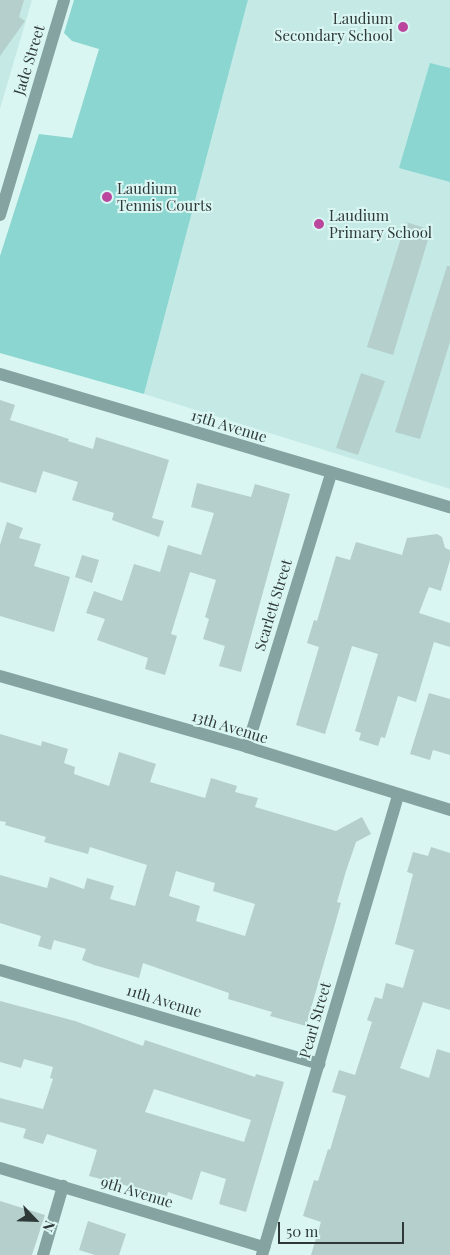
<!DOCTYPE html>
<html>
<head>
<meta charset="utf-8">
<style>
  body { margin:0 }
  #map { position:relative; width:450px; height:1255px; overflow:hidden; background:#daf6f3; font-family:"Playfair Display",serif }
  div>[style] { position:absolute }
  [style*='--x'] { left:calc(var(--x)*1px); top:calc(var(--y)*1px); width:calc(var(--w)*1px); rotate:calc(var(--a)*1deg) }
  .built>* { inset:0; background:#c5eae6 }
  .green>* { inset:0; background:#8bd6d0 }
  .building>* { inset:0; background:#b4cfcc }
  .minor>* { height:12px; margin:-6px; padding:0 6px; transform-origin:6px; border-radius:6px; background:#85a3a0 }
  .dots>* { width:14px; height:14px; translate:-50% -50%; box-sizing:border-box; border:2px solid #daf6f3; border-radius:50% }
  span { translate:-50% -50%; white-space:nowrap; text-align:center; line-height:1.15; -webkit-text-stroke:4px #daf6f3; paint-order:stroke }
  .poi-label { font-size:15px; color:#2e3938 }
  .right { translate:-100% -50%; text-align:right }
  .left { translate:0 -50%; text-align:left }
  .street-label { font-size:15px; color:#2e3938 }
  .north { position:absolute; left:10px; top:1195px; width:50px; height:50px; -webkit-text-stroke:4px #daf6f3; paint-order:stroke; rotate:114deg; font-size:14px; font-weight:700; line-height:20px; text-align:center; color:#2e3938 }
  .north::after { content:''; display:block; margin:auto; width:18px; height:22px; background:#2e3938; clip-path:polygon(50% 0,100% 100%,50% 72%,0 100%) }
  .scale { position:absolute; left:278px; top:1222px; width:126px; height:22px; box-sizing:border-box; border:2px solid #2e3938; border-top:0; padding-left:6px; font-size:15px; line-height:18px; white-space:nowrap; color:#2e3938; -webkit-text-stroke:4px #daf6f3; paint-order:stroke }
</style>
</head>
<body>
<div id="map">
  <div class="built">
    <div style="clip-path:polygon(0 0,32px 0,0 109px)"></div>
    <div style="clip-path:polygon(248px 0,450px 0,450px 489px,144px 394px)"></div>
  </div>
  <div class="green">
    <div style="clip-path:polygon(74px 0,248px 0,144px 394px,0 353px,0 256px,39px 134px,72px 138px,99px 49px,72px 41px,64px 33px)"></div>
    <div style="clip-path:polygon(430px 63px,450px 68px,450px 182px,399px 168px)"></div>
  </div>
  <div class="building">
    <div style="clip-path:polygon(0 0,24px 0,19px 17px,25px 21px,0 56px)"></div>
    <div style="clip-path:polygon(406px 222px,431px 230px,393px 355px,367px 347px)"></div>
    <div style="clip-path:polygon(447px 266px,450px 266px,450px 342px,420px 439px,395px 432px)"></div>
    <div style="clip-path:polygon(361px 373px,385px 381px,358px 455px,336px 448px)"></div>
    <div style="clip-path:polygon(0 400px,15px 405px,10px 420px,69px 439px,68px 441px,93px 449px,96px 437px,169px 460px,152px 518px,164px 521px,159px 537px,112px 520px,114px 513px,72px 500px,78px 482px,43px 471px,36px 493px,0 482px)"></div>
    <div style="clip-path:polygon(197px 483px,251px 497px,255px 484px,290px 494px,241px 672px,219px 666px,225px 646px,203px 639px,209px 619px,205px 617px,216px 580px,190px 572px,171px 634px,177px 636px,165px 675px,145px 669px,148px 658px,97px 640px,105px 619px,86px 613px,94px 591px,122px 601px,134px 564px,160px 572px,168px 545px,201px 555px,214px 513px,191px 507px)"></div>
    <div style="clip-path:polygon(7px 522px,23px 528px,19px 538px,41px 544px,34px 566px,70px 577px,54px 632px,0 616px,0 545px)"></div>
    <div style="clip-path:polygon(437px 534px,442px 537px,445px 548px,450px 550px,450px 560px,441px 591px,429px 587px,419px 613px,450px 623px,450px 647px,434px 642px,416px 702px,398px 696px,385px 738px,381px 737px,378px 746px,359px 740px,361px 733px,355px 731px,378px 654px,352px 646px,325px 734px,296px 725px,319px 647px,307px 643px,314px 620px,317px 621px,336px 556px,350px 560px,356px 542px,402px 555px,407px 538px)"></div>
    <div style="clip-path:polygon(82px 555px,99px 560px,92px 583px,75px 577px)"></div>
    <div style="clip-path:polygon(429px 693px,450px 699px,450px 755px,433px 750px,430px 760px,410px 754px)"></div>
    <div style="clip-path:polygon(evenodd,0 734px,41px 746px,42px 741px,68px 749px,64px 763px,75px 767px,74px 774px,109px 786px,119px 752px,156px 764px,150px 782px,205px 798px,211px 778px,237px 786px,235px 792px,258px 798px,255px 807px,336px 831px,362px 817px,371px 834px,356px 842px,346px 871px,337px 902px,341px 903px,306px 1026px,270px 1016px,272px 1012px,228px 999px,229px 993px,143px 963px,139px 978px,94px 965px,82px 960px,86px 949px,54px 940px,51px 950px,38px 946px,41px 936px,0 923px,0 875px,47px 888px,50px 877px,84px 889px,87px 878px,114px 886px,110px 899px,135px 906px,147px 865px,90px 847px,88px 854px,44px 842px,46px 837px,5px 825px,6px 822px,0 821px,0 734px,176px 871px,215px 883px,213px 891px,255px 904px,245px 936px,196px 921px,200px 906px,169px 896px,176px 871px)"></div>
    <div style="clip-path:polygon(431px 847px,450px 853px,450px 1010px,423px 1002px,400px 1068px,429px 1078px,437px 1049px,450px 1053px,450px 1255px,311px 1255px,321px 1222px,303px 1216px,314px 1180px,318px 1181px,328px 1149px,330px 1150px,346px 1096px,332px 1092px,339px 1070px,355px 1075px,372px 1022px,367px 1020px,375px 997px,382px 999px,386px 983px,403px 988px,414px 950px,395px 944px,413px 874px,407px 872px,413px 852px,428px 856px)"></div>
    <div style="clip-path:polygon(evenodd,0 1001px,75px 1021px,143px 1046px,145px 1040px,255px 1077px,256px 1074px,284px 1082px,246px 1212px,219px 1204px,226px 1179px,201px 1171px,192px 1200px,168px 1192px,167px 1196px,89px 1176px,97px 1150px,47px 1134px,43px 1144px,23px 1138px,26px 1129px,0 1122px,0 1098px,43px 1109px,53px 1079px,50px 1078px,53px 1067px,24px 1059px,21px 1068px,0 1062px,0 1001px,154px 1089px,251px 1120px,244px 1142px,145px 1112px,154px 1089px)"></div>
    <div style="clip-path:polygon(0 1201px,45px 1215px,32px 1255px,0 1255px)"></div>
    <div style="clip-path:polygon(88px 1221px,126px 1234px,119px 1255px,95px 1255px,79px 1250px)"></div>
  </div>
  <div class="minor">
    <div style="--x:0;--y:215;--w:224;--a:-73.4"></div>
    <div style="--x:0;--y:374;--w:469;--a:16.5"></div>
    <div style="--x:0;--y:676;--w:257;--a:16"></div>
    <div style="--x:247;--y:747;--w:213;--a:17.2"></div>
    <div style="--x:247;--y:747;--w:286;--a:-72.9"></div>
    <div style="--x:0;--y:970;--w:333;--a:16.4"></div>
    <div style="--x:0;--y:1168;--w:276;--a:16.7"></div>
    <div style="--x:43;--y:1255;--w:72;--a:-73.8"></div>
    <div style="--x:262;--y:1255;--w:480;--a:-73.5"></div>
  </div>
  <div class="dots">
    <div style="left:403px;top:27px;background:#bb469e"></div>
    <div style="left:107px;top:197px;background:#bb469e"></div>
    <div style="left:319px;top:224px;background:#bb469e"></div>
  </div>
  <div class="poi-label">
    <span class="right" style="left:393px;top:27px">Laudium<br>Secondary School</span>
    <span class="left" style="left:117px;top:197px">Laudium<br>Tennis Courts</span>
    <span class="left" style="left:329px;top:224px">Laudium<br>Primary School</span>
  </div>
  <div class="street-label">
    <span style="left:29px;top:60px;rotate:-73deg">Jade Street</span>
    <span style="left:229px;top:426px;rotate:17deg">15th Avenue</span>
    <span style="left:273px;top:605px;rotate:-73deg">Scarlett Street</span>
    <span style="left:230px;top:727px;rotate:17deg">13th Avenue</span>
    <span style="left:164px;top:1001px;rotate:17deg">11th Avenue</span>
    <span style="left:315px;top:1020px;rotate:-74deg">Pearl Street</span>
    <span style="left:137px;top:1192px;rotate:17deg">9th Avenue</span>
  </div>
  <div class="north">N</div>
  <div class="scale">50 m</div>
</div>
</body>
</html>
